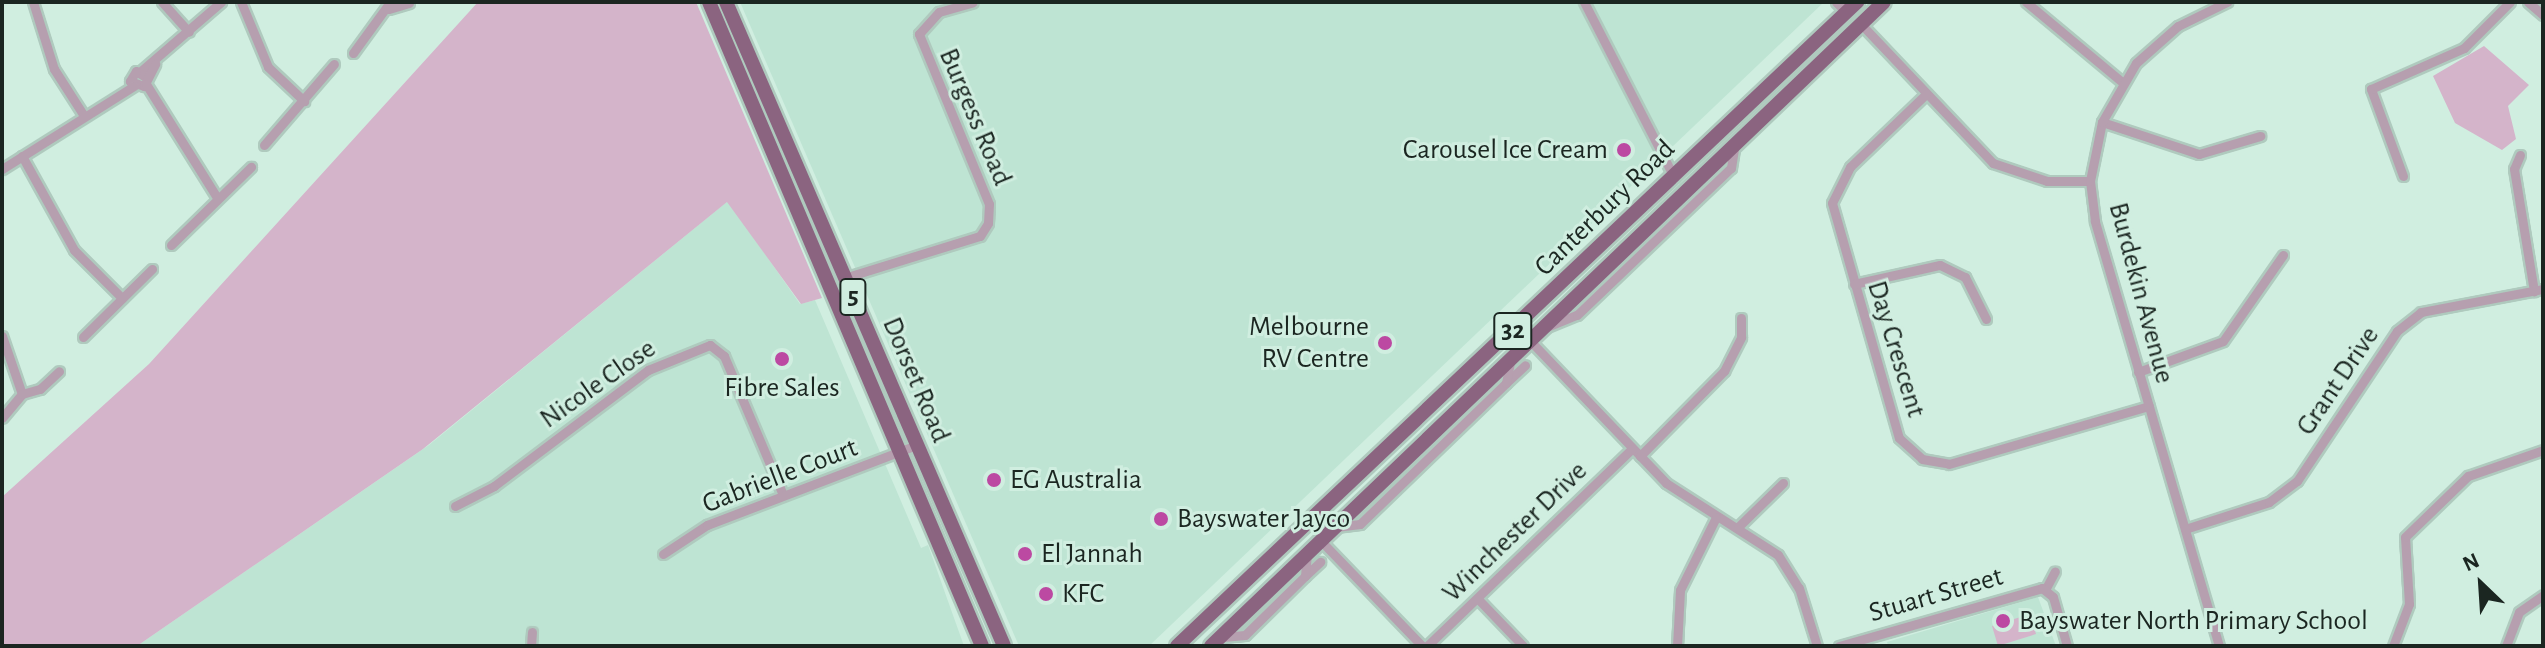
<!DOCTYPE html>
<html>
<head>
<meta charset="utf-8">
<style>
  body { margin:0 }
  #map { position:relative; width:2545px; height:648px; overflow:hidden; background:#d0eee0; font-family:"Alegreya Sans",sans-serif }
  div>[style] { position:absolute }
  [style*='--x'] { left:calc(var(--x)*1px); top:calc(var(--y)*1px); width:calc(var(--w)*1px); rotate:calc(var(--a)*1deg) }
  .built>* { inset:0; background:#bee4d3 }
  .green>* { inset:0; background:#d4b4ca }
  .roads { filter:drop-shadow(2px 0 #afcabe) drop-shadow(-2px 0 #afcabe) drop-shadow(0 2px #afcabe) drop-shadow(0 -2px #afcabe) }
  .minor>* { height:9px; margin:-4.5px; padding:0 4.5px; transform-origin:4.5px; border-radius:4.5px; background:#b69faf }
  .primary>* { height:14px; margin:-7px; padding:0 7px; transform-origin:7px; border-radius:7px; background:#8b6480 }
  .dots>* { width:22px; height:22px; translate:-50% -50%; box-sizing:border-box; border:4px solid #d0eee0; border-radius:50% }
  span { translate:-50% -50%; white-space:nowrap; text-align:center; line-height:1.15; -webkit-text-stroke:6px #d0eee0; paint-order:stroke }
  .shield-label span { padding:2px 6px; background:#d0eee0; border:2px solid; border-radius:6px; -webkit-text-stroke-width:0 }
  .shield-label { font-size:26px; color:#1b2621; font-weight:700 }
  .street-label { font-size:28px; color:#1b2621 }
  .poi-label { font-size:28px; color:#1b2621 }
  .right { translate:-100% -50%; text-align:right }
  .left { translate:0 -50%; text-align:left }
  .frame { position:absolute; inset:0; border:4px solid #1b2621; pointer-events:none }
  .north { position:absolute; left:2441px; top:544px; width:80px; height:80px; -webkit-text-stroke:6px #d0eee0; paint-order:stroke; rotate:335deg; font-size:22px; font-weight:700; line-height:32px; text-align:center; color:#1b2621 }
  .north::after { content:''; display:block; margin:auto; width:28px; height:36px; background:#1b2621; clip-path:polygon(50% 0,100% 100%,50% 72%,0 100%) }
</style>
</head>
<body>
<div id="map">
  <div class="built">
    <div style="clip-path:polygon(740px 2px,1824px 2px,1149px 646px,1019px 646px)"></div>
    <div style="clip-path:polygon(728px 201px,800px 304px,815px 300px,921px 548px,928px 545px,964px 646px,137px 646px,429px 445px)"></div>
    <div style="clip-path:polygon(2038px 597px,2056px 646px,1888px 646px,1887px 642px)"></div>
  </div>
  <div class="green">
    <div style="clip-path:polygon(478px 2px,696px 2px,822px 298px,801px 304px,727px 202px,423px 449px,137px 646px,2px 646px,2px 497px,149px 364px)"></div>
    <div style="clip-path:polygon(2484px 46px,2529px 85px,2508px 106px,2516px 139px,2502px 150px,2455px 123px,2433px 76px)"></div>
    <div style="clip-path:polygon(2030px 614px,2036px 634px,1998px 646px,1992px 626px)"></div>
  </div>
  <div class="roads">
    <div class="minor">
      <div style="--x:33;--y:2;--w:70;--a:72.6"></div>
      <div style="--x:54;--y:69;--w:56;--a:57.4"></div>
      <div style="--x:162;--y:2;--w:40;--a:48"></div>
      <div style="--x:241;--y:2;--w:70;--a:67.4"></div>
      <div style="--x:268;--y:67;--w:50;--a:43.4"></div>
      <div style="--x:1584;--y:2;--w:197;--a:62.8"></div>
      <div style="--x:1836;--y:2;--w:14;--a:45"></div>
      <div style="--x:2026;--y:2;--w:125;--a:39.8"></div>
      <div style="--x:2528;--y:2;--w:20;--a:41"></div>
      <div style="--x:389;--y:9;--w:21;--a:-17"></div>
      <div style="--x:1861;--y:24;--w:192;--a:46.5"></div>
      <div style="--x:1993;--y:163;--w:57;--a:18.4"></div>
      <div style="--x:2047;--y:181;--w:43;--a:0"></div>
      <div style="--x:353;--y:53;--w:63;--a:-54"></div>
      <div style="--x:141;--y:71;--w:106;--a:-40.8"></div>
      <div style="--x:147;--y:78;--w:13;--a:-148"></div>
      <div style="--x:136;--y:71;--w:12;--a:121"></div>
      <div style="--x:130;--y:81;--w:15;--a:20"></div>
      <div style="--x:144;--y:86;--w:25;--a:-63"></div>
      <div style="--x:146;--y:84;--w:132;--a:58"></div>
      <div style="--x:1926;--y:94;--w:105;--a:136.2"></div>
      <div style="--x:1850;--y:167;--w:40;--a:116.6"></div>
      <div style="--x:1832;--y:203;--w:244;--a:74.1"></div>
      <div style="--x:1899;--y:438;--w:31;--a:42"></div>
      <div style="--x:1922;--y:459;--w:27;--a:10"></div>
      <div style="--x:1949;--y:464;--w:208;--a:-16.2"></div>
      <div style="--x:2102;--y:122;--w:102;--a:18.3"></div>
      <div style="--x:2199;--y:154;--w:64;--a:-16.4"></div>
      <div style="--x:264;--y:145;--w:107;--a:-49.2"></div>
      <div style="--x:2520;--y:155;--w:15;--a:113"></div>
      <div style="--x:2514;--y:169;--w:124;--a:80.7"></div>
      <div style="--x:22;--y:156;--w:107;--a:61"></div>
      <div style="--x:74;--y:250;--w:68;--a:45"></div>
      <div style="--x:2;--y:169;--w:156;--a:-32.2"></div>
      <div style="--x:2403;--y:176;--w:93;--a:-110.2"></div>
      <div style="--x:2371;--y:89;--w:102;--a:-23.8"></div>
      <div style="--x:2464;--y:48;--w:65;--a:-45"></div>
      <div style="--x:171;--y:245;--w:112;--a:-44.3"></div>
      <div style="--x:844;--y:278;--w:142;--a:-17.2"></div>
      <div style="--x:980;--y:236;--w:15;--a:-58"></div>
      <div style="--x:988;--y:223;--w:19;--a:-87"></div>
      <div style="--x:989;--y:204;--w:184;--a:-112.4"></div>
      <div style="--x:919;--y:34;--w:30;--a:-48"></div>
      <div style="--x:939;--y:12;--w:35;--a:-16"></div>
      <div style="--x:1854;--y:284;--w:88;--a:-12.5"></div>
      <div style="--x:1940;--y:265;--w:28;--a:26"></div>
      <div style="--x:1965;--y:277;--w:47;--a:63.4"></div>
      <div style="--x:1517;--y:327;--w:216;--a:46.3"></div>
      <div style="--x:1666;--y:483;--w:133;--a:32.7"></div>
      <div style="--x:1778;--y:555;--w:39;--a:58"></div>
      <div style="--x:1799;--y:588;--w:61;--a:72.8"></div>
      <div style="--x:1544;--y:328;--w:35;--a:-22"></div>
      <div style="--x:1577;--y:315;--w:213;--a:-43.7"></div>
      <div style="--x:1731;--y:168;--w:20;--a:-81"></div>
      <div style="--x:2;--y:336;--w:61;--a:71"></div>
      <div style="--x:22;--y:394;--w:31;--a:130"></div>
      <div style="--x:83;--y:337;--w:97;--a:-44.6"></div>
      <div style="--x:2138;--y:372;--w:90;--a:-20"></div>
      <div style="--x:2223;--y:341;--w:105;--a:-55.1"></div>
      <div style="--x:1506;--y:383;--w:26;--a:-43"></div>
      <div style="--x:22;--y:394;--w:19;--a:-16"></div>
      <div style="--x:40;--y:389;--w:26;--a:-43"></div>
      <div style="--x:1640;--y:456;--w:120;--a:-45.3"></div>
      <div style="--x:1724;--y:371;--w:38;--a:-63"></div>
      <div style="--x:1741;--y:337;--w:19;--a:-90"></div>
      <div style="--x:455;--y:506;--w:44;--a:-27.1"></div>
      <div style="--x:494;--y:486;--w:193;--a:-37"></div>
      <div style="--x:648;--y:370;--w:67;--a:-22"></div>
      <div style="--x:710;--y:345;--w:18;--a:38"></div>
      <div style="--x:724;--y:356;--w:151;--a:67"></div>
      <div style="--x:1336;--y:527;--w:24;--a:-7"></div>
      <div style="--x:1360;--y:524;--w:203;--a:-44"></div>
      <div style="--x:1506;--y:383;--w:21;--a:-79"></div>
      <div style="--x:1738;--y:527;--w:63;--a:-44.4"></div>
      <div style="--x:2185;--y:529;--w:88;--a:-17.8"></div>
      <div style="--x:2269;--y:502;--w:35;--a:-37"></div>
      <div style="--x:2297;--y:481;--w:180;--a:-56.3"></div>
      <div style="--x:2397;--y:331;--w:31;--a:-38"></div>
      <div style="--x:2421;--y:312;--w:124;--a:-10.7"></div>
      <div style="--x:1321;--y:541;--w:146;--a:46.1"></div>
      <div style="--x:663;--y:554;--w:53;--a:-33.4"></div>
      <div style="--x:707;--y:525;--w:224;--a:-20.9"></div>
      <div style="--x:1305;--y:576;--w:21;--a:-43"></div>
      <div style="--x:2045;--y:590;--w:21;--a:-62"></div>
      <div style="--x:1478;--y:599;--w:65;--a:46.2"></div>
      <div style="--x:1223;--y:637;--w:22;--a:-5"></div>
      <div style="--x:1245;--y:635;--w:84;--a:-44.5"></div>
      <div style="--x:1305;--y:576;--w:22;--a:-85"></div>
      <div style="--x:531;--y:646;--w:14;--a:-86"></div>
      <div style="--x:1427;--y:646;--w:284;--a:-43.9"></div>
      <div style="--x:1677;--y:646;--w:56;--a:-86.9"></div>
      <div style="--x:1680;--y:590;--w:81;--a:-63.7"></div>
      <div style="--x:1839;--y:646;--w:211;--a:-15.9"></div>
      <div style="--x:2042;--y:588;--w:14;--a:39"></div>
      <div style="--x:2053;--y:597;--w:51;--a:74.1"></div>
      <div style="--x:2219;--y:646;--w:443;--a:-106.3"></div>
      <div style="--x:2095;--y:221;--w:40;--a:-97.1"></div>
      <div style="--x:2090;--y:181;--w:60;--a:-78.5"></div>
      <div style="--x:2102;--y:122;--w:68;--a:-60"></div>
      <div style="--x:2136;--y:63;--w:56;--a:-41.4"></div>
      <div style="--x:2178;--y:26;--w:55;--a:-26.1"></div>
      <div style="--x:2393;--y:646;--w:45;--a:-69.1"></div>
      <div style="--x:2409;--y:604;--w:67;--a:-93.4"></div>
      <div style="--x:2405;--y:537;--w:88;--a:-44.1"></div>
      <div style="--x:2468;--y:476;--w:79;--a:-19.1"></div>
      <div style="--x:2506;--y:646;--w:36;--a:-69"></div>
      <div style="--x:2519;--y:612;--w:29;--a:-35"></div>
    </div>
    <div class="primary">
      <div style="--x:709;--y:2;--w:699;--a:67.03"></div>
      <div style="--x:726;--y:2;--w:701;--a:66.65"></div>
      <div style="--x:1177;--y:646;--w:937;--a:-43.44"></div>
      <div style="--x:1211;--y:646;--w:931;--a:-43.74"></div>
    </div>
  </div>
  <div class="dots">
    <div style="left:1624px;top:150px;background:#bc49a2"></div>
    <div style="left:1385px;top:343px;background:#bc49a2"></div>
    <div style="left:782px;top:359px;background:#bc49a2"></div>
    <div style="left:994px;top:480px;background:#bc49a2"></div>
    <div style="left:1161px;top:519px;background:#bc49a2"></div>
    <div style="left:1025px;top:554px;background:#bc49a2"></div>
    <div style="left:1046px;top:594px;background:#bc49a2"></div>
    <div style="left:2003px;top:621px;background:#bc49a2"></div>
  </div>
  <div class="shield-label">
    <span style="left:853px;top:297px">5</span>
    <span style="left:1513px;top:331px">32</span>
  </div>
  <div class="street-label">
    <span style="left:975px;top:117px;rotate:67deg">Burgess Road</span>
    <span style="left:1605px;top:208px;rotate:-44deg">Canterbury Road</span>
    <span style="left:2141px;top:293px;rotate:75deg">Burdekin Avenue</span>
    <span style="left:1896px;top:349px;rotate:73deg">Day Crescent</span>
    <span style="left:916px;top:380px;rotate:67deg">Dorset Road</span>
    <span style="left:2338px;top:381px;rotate:-56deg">Grant Drive</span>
    <span style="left:598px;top:384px;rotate:-35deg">Nicole Close</span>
    <span style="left:780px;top:476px;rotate:-21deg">Gabrielle Court</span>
    <span style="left:1515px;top:532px;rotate:-44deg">Winchester Drive</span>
    <span style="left:1936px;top:595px;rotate:-16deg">Stuart Street</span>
  </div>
  <div class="poi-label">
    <span class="right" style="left:1608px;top:150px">Carousel Ice Cream</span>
    <span class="right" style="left:1369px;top:343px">Melbourne<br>RV Centre</span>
    <span style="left:782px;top:388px">Fibre Sales</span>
    <span class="left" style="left:1010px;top:480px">EG Australia</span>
    <span class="left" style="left:1177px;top:519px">Bayswater Jayco</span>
    <span class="left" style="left:1041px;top:554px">El Jannah</span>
    <span class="left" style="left:1062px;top:594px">KFC</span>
    <span class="left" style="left:2019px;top:621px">Bayswater North Primary School</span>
  </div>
  <div class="frame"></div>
  <div class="north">N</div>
</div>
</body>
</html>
